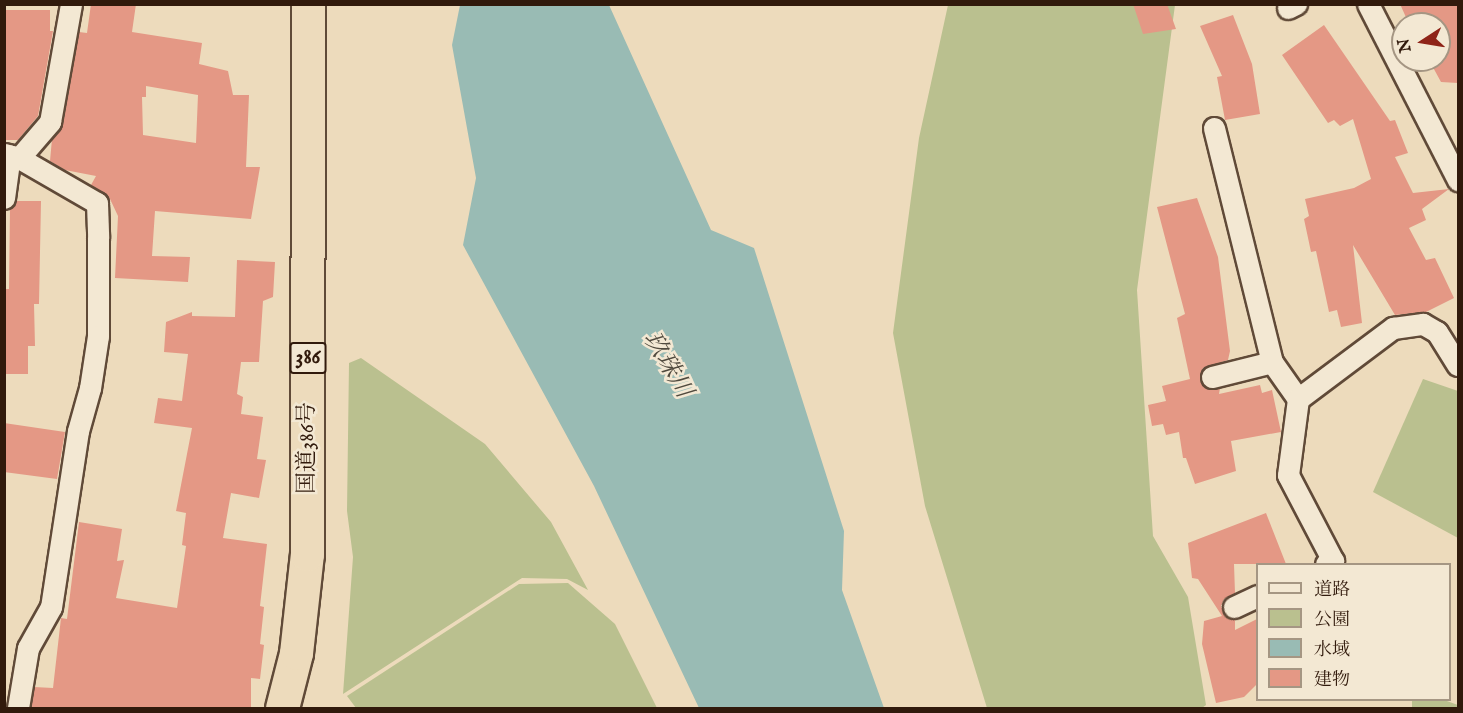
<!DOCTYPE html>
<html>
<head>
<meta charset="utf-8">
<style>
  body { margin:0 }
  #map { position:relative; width:1463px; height:713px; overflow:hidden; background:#eddbbc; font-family:"IM FELL English","Noto Serif JP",serif }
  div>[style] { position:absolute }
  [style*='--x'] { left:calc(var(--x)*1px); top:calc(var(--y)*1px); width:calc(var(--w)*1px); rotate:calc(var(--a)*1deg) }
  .green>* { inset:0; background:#bac08f }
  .water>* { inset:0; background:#99bbb4 }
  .building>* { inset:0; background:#e49885 }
  .roads { filter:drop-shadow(2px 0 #604a38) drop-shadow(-2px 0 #604a38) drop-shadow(0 2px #604a38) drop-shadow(0 -2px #604a38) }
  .minor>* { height:21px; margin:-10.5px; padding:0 10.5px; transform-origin:10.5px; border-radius:10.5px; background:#f3e8d3 }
  .trunk>* { height:33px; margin:-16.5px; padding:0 16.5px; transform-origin:16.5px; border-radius:16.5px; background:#eddbbc }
  span { translate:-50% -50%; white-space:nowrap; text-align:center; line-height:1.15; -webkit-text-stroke:5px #f3e8d3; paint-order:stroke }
  .shield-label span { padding:2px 4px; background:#f3e8d3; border:2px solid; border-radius:4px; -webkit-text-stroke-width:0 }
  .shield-label { font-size:21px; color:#311a0c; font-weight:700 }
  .street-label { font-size:22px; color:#311a0c }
  .water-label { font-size:24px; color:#504a3e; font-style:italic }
  .frame { position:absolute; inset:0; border:6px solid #311a0c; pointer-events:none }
  .legend { position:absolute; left:1256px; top:563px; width:195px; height:138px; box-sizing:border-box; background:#f3e8d3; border:2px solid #a59683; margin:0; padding:8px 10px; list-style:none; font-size:18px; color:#311a0c }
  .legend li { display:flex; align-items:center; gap:12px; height:30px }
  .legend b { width:30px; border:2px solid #a59683 }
  .north { position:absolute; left:1391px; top:12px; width:60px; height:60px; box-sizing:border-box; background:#f3e8d3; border:2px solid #a59683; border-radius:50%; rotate:258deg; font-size:16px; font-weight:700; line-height:24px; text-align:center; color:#311a0c }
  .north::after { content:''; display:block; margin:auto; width:21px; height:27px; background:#8f2418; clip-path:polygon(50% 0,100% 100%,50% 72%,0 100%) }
</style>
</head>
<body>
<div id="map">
  <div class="green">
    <div style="clip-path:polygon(948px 5px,1175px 5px,1137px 290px,1153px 536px,1188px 597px,1206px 705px,1202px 708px,987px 708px,925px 506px,893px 333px,919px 138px)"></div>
    <div style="clip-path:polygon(361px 358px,485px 444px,551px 522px,588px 590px,567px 579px,522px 578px,343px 694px,353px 557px,347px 511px,349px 363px)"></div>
    <div style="clip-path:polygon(1423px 379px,1458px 391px,1458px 538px,1373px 492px)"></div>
    <div style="clip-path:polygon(568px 583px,615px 624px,657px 708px,356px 708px,347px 696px,519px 584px)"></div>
    <div style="clip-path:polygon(1412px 700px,1444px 700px,1458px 705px,1458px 708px,1412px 708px)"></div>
  </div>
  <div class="water">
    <div style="clip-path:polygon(460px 5px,609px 5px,711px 230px,754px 248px,844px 531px,842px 590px,884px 708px,699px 708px,594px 486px,463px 245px,476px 178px,452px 45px)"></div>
  </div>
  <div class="building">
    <div style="clip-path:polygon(evenodd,91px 4px,136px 4px,132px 32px,202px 43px,199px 64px,228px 71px,233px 95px,249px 95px,246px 167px,260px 167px,251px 219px,155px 211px,152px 256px,190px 257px,188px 282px,115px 278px,118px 216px,110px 199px,91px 185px,96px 176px,65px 170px,50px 161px,52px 139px,63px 124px,79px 32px,87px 33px,91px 4px,146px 86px,198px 95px,196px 143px,143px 135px,142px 97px,146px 97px,146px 86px)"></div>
    <div style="clip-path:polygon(1133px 4px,1167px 4px,1176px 29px,1143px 34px)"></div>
    <div style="clip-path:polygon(1400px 4px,1458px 4px,1458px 83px,1441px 82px,1429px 60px,1439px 60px,1439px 24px,1409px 24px)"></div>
    <div style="clip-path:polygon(4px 10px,50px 10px,50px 31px,53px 31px,38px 116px,18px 140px,4px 140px)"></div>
    <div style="clip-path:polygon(1233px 15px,1252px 64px,1260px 114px,1225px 120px,1217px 77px,1222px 76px,1200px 26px)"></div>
    <div style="clip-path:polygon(1324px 25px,1390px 121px,1395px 120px,1408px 153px,1395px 157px,1413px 193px,1449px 189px,1422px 209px,1426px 220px,1409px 228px,1426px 260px,1435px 258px,1454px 298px,1426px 312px,1395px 315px,1353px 245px,1362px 323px,1341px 327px,1337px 310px,1329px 312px,1316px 251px,1311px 252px,1304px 219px,1309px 216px,1305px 199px,1354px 188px,1371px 179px,1353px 119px,1340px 126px,1334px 120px,1328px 123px,1282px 55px)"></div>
    <div style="clip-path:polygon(1197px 198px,1218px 257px,1230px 351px,1228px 360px,1203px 368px,1200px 381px,1208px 389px,1220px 388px,1219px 394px,1260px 385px,1262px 393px,1272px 390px,1281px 432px,1231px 441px,1236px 471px,1195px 484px,1186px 458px,1183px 458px,1179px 432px,1166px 435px,1163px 424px,1152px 426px,1148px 405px,1166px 401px,1162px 386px,1190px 379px,1177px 318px,1185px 314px,1157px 207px)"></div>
    <div style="clip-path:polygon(16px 201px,41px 201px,39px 304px,34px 304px,35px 346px,28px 346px,28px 374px,4px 374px,4px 289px,9px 289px,10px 209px)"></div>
    <div style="clip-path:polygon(237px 260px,275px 262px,273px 297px,263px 301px,259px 362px,241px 362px,237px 394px,243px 397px,241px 414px,263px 417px,257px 459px,266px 460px,259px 498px,231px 493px,223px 538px,267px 544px,260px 606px,264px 607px,260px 644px,264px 645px,260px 679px,251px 678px,251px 708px,31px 708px,34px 687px,53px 688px,61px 618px,67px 619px,79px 522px,122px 529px,117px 561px,124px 560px,116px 598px,177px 608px,186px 546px,182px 545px,186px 513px,176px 511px,192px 428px,154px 423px,158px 398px,182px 401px,188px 354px,164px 352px,166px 322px,192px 312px,192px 316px,235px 317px)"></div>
    <div style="clip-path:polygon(4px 423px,65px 432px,57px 479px,4px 472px)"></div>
    <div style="clip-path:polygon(1266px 513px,1286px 564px,1234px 564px,1235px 593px,1224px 599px,1221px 606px,1226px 617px,1235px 619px,1235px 630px,1257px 619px,1257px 684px,1244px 697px,1216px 703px,1202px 644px,1204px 621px,1222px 616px,1198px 579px,1192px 578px,1188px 543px)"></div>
  </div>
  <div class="roads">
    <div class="minor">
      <div style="--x:1368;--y:4;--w:198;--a:62.9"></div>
      <div style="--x:1288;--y:8;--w:9;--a:-27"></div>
      <div style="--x:1214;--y:128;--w:241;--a:76.1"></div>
      <div style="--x:1272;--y:362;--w:45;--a:54.9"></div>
      <div style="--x:4;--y:154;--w:16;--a:15"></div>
      <div style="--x:19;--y:158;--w:90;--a:30"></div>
      <div style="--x:97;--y:203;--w:35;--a:88"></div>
      <div style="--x:98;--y:238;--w:98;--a:90"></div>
      <div style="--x:98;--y:336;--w:53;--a:98.7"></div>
      <div style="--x:90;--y:388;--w:45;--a:105.6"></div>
      <div style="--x:78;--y:431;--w:178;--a:98.7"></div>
      <div style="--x:51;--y:607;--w:47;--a:119.3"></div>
      <div style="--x:28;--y:648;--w:61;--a:99.5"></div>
      <div style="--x:19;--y:158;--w:48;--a:-49.3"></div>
      <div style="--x:50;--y:122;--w:120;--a:-79.9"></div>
      <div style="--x:4;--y:198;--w:43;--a:-82.1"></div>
      <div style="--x:1212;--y:377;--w:62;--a:-14"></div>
      <div style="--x:1326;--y:564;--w:8;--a:-23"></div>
      <div style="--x:1333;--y:561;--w:97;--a:-117.6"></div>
      <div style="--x:1288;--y:475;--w:77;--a:-82.5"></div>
      <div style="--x:1298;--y:399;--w:119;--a:-36.8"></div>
      <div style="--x:1393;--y:328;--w:30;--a:-8"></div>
      <div style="--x:1423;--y:324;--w:16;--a:30"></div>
      <div style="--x:1437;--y:332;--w:39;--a:58"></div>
      <div style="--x:1234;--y:607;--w:26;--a:-25"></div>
    </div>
    <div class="trunk">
      <div style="--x:282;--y:708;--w:57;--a:-75.7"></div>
      <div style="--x:296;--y:653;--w:100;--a:-83.7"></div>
      <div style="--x:307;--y:554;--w:550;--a:-89.9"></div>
    </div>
  </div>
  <div class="shield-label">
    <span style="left:308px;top:358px">386</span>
  </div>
  <div class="street-label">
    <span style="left:308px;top:448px;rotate:-90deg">国道386号</span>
  </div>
  <div class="water-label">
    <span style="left:667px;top:365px;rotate:59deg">玖珠川</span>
  </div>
  <div class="frame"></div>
  <ul class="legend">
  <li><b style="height:8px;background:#f3e8d3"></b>道路</li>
  <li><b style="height:16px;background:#bac08f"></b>公園</li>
  <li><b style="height:16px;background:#99bbb4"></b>水域</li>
  <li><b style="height:16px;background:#e49885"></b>建物</li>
  </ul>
  <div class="north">N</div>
</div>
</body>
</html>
